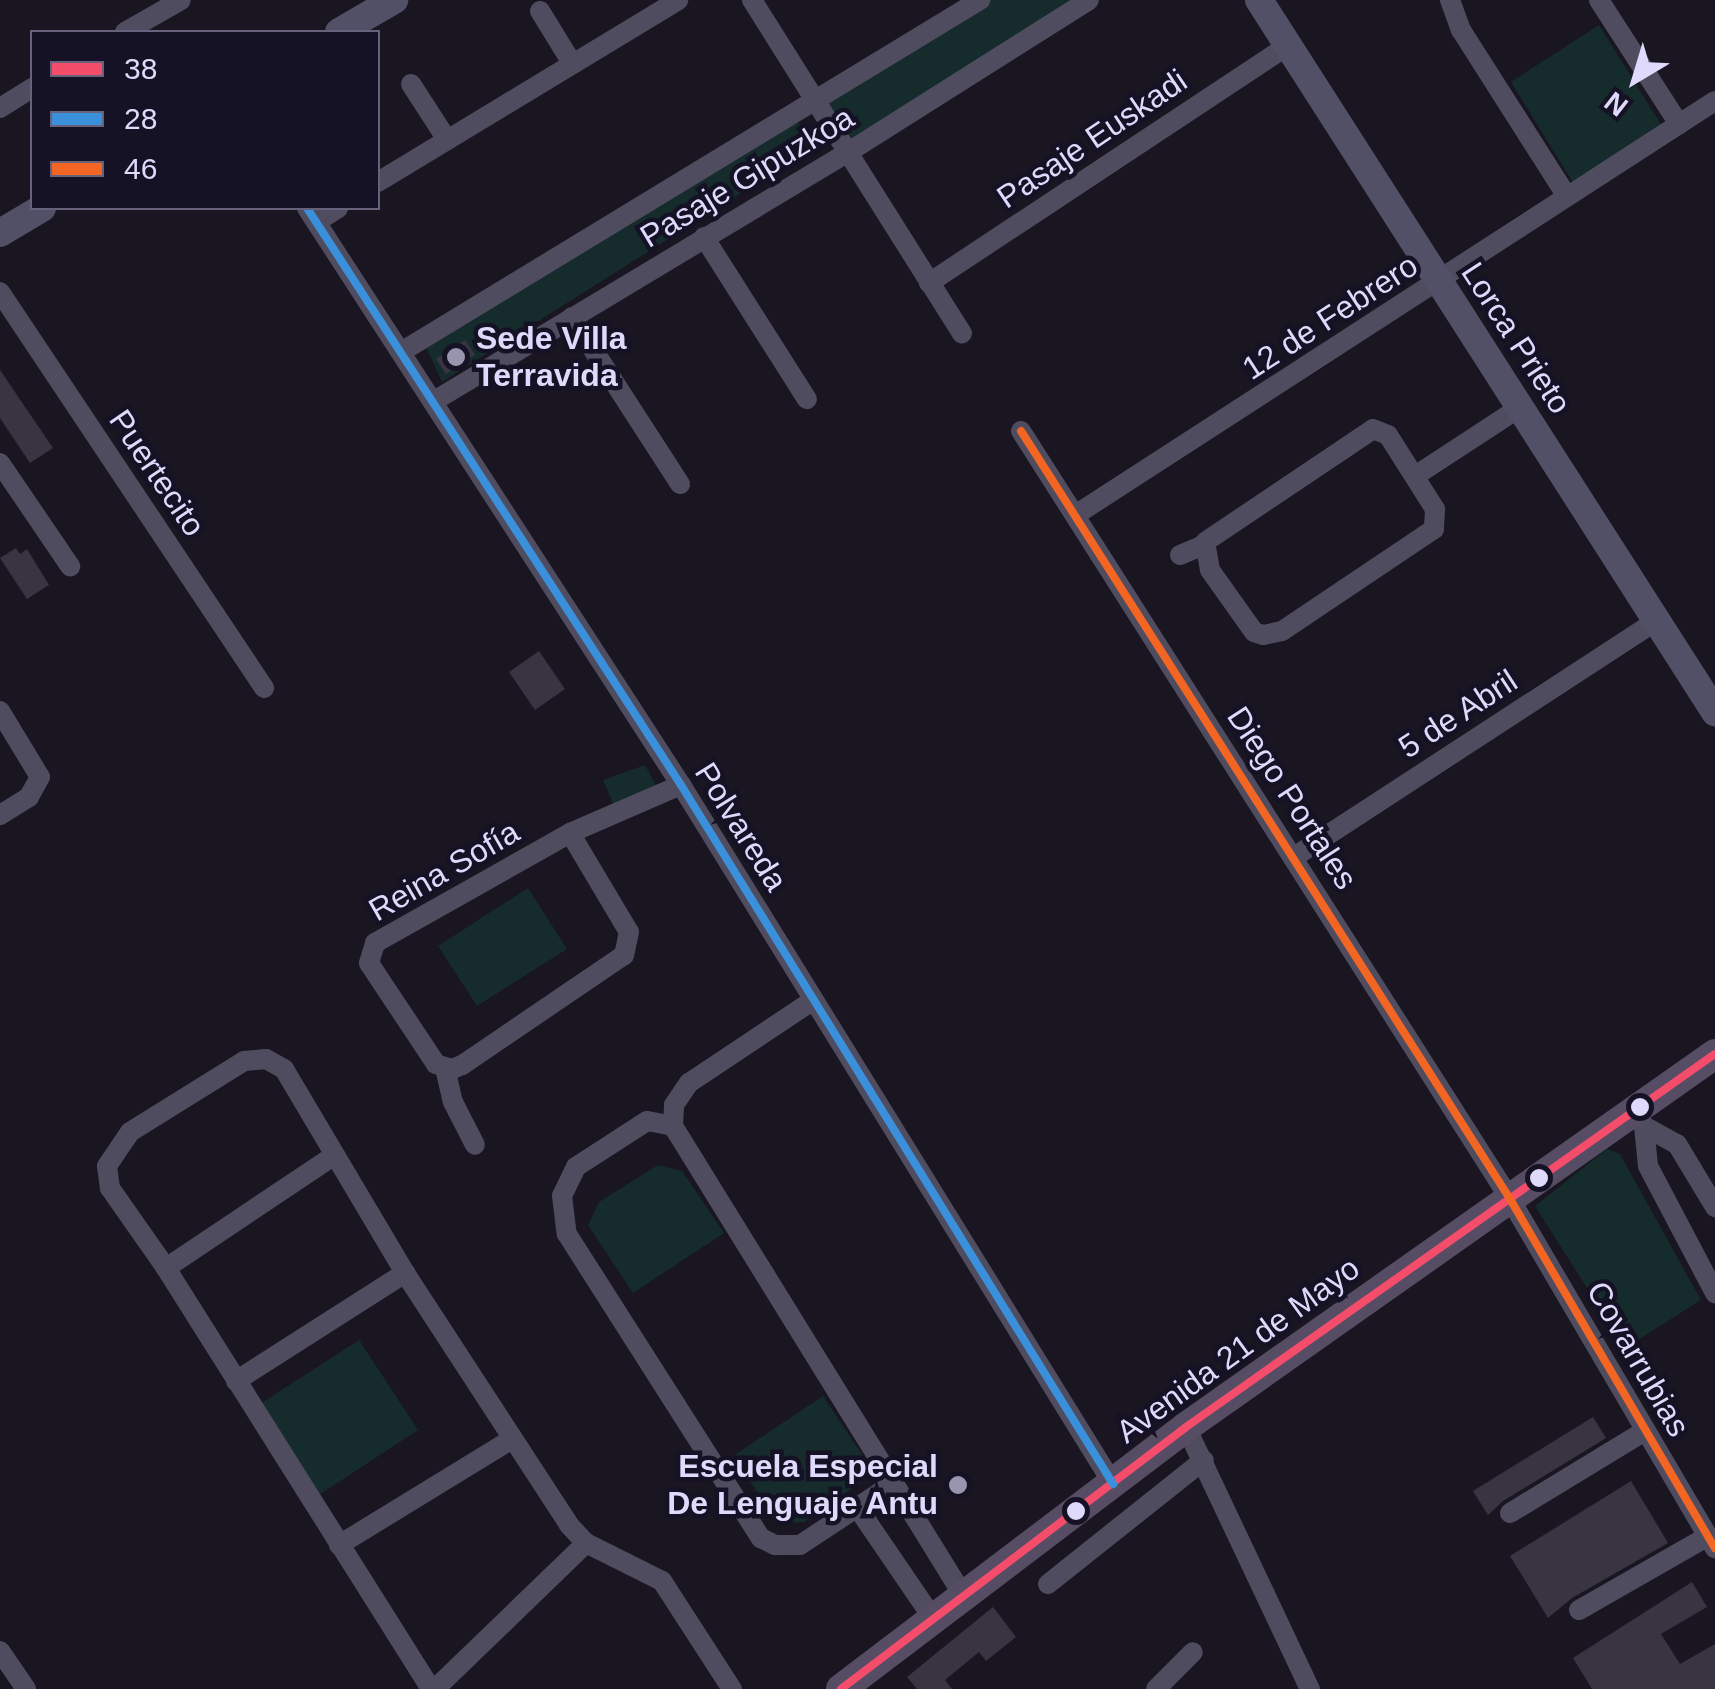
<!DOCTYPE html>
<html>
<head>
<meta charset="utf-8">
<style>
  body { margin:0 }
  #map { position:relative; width:1715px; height:1689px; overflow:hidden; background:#191621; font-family:Arial,sans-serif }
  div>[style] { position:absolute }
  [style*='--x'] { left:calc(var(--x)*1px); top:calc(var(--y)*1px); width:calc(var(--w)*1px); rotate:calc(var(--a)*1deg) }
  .green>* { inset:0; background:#162b2c }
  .building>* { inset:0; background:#383442 }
  .minor>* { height:20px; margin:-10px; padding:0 10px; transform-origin:10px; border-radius:10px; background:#4f4c60 }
  .secondary>* { height:28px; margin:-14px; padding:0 14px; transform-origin:14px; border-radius:14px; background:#525066 }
  .primary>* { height:30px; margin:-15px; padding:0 15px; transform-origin:15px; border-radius:15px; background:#564d64 }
  .bus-1>* { height:8px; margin:-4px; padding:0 4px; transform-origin:4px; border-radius:4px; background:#f44d6c }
  .bus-2>* { height:8px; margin:-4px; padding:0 4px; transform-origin:4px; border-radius:4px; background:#3a90db }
  .bus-3>* { height:8px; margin:-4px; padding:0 4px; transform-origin:4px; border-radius:4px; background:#f26522 }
  .dots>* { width:28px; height:28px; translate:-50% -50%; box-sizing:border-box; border:5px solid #161225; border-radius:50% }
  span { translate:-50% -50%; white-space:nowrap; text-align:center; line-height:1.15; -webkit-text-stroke:9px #161225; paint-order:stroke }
  .street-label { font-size:32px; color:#dfd9fb }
  .poi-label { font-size:32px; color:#dfd9fb; font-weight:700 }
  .left { translate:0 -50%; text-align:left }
  .right { translate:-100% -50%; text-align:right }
  .legend { position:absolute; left:30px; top:30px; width:350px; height:180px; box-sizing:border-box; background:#161225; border:2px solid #66627b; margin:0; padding:12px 18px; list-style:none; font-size:30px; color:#dfd9fb }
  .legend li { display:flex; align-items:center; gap:20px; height:50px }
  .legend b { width:50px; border:2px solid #66627b }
  .north { position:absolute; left:1585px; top:30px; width:100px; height:100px; -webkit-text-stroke:8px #161225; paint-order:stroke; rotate:218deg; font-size:28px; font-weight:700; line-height:40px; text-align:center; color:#dfd9fb }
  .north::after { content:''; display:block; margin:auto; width:35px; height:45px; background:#dfd9fb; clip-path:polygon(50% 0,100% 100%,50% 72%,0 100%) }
</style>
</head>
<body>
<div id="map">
  <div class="green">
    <div style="clip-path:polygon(980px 0,1089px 0,847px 153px,814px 99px)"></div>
    <div style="clip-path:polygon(1599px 25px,1662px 126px,1572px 181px,1511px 82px)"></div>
    <div style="clip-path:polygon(796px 119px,814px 147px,442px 382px,426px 347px)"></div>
    <div style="clip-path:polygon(645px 765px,665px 802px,620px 820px,603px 780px)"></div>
    <div style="clip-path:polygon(528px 888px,567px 949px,477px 1006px,438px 946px)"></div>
    <div style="clip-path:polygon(1607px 1149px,1620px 1154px,1701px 1300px,1625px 1348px,1535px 1206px)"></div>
    <div style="clip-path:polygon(658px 1165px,682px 1171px,724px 1233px,633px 1293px,588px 1225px,599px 1202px)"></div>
    <div style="clip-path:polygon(359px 1340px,418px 1430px,319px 1495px,260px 1404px)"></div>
    <div style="clip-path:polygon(823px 1396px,865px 1459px,860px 1483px,804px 1522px,778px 1523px,733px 1456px)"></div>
  </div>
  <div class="building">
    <div style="clip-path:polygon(465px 340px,475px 355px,446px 374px,436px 359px)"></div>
    <div style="clip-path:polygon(0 370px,53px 448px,30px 463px,0 418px)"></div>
    <div style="clip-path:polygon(16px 548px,20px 554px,27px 549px,49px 585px,27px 599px,0 558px)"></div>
    <div style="clip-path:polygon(539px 651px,565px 689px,535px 710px,509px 672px)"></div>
    <div style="clip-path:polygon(1593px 1417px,1606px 1438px,1503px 1501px,1488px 1515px,1473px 1491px)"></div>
    <div style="clip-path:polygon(1631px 1481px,1668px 1543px,1572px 1598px,1548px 1618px,1510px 1556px)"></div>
    <div style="clip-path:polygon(1692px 1582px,1707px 1607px,1661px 1634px,1680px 1664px,1715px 1644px,1715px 1689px,1592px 1689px,1573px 1658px)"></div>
    <div style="clip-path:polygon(993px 1607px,1016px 1637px,986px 1661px,979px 1652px,945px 1680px,952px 1689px,917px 1689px,907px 1677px)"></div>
  </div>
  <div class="minor">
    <div style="--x:752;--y:0;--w:394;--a:57.8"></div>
    <div style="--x:1450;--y:0;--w:32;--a:70"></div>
    <div style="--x:1461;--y:30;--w:196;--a:57.5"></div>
    <div style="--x:1599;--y:0;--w:148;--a:57.2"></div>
    <div style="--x:540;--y:11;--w:61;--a:58.4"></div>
    <div style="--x:125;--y:32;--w:64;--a:-29.7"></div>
    <div style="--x:411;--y:84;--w:64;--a:57.1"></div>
    <div style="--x:0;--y:108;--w:38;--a:-32"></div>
    <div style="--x:378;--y:182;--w:351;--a:-31.2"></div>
    <div style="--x:307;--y:208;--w:688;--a:57.05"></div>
    <div style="--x:681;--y:785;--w:822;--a:58.28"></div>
    <div style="--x:316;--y:222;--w:26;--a:-32"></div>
    <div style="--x:704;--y:237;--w:192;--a:57.6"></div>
    <div style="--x:929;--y:283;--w:431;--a:-33.5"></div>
    <div style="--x:0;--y:292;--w:476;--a:56.3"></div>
    <div style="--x:572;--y:317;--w:199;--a:57.1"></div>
    <div style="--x:401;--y:352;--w:678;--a:-31.3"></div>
    <div style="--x:434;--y:401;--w:482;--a:-31"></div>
    <div style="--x:847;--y:153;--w:286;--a:-32.3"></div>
    <div style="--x:1373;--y:429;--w:16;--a:22"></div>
    <div style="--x:1388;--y:435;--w:88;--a:57.6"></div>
    <div style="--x:1435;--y:509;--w:20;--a:93"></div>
    <div style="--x:1434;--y:529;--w:183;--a:146.1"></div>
    <div style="--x:1282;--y:631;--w:19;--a:168"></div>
    <div style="--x:1263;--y:635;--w:9;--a:-162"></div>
    <div style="--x:1254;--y:632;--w:76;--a:-125.4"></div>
    <div style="--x:1210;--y:570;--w:28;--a:-100"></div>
    <div style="--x:1205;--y:542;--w:202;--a:-33.9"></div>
    <div style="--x:1021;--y:431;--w:910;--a:57.51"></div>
    <div style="--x:1510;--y:1199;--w:405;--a:59.6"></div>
    <div style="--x:0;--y:463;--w:125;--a:55.8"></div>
    <div style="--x:1415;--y:476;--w:124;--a:-33.2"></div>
    <div style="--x:1077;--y:514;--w:760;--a:-32.92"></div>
    <div style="--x:1180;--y:555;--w:26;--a:-23"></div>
    <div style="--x:0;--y:711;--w:77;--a:58.8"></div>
    <div style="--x:40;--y:777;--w:23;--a:119"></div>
    <div style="--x:29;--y:797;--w:34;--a:148"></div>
    <div style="--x:570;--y:833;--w:115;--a:59.2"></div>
    <div style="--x:629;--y:932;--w:24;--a:102"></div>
    <div style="--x:624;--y:955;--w:196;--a:145.8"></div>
    <div style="--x:462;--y:1065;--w:11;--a:158"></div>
    <div style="--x:452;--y:1069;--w:17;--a:-163"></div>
    <div style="--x:436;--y:1064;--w:121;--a:-123.6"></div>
    <div style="--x:369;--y:963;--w:21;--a:-73"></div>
    <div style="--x:375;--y:943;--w:224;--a:-29.4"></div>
    <div style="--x:570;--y:833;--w:121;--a:-23.4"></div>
    <div style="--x:1294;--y:857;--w:431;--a:-33.1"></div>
    <div style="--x:445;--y:1068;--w:35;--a:77"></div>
    <div style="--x:453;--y:1102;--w:48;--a:62.9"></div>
    <div style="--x:1637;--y:1117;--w:11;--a:52"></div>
    <div style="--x:1644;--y:1126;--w:38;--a:29"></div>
    <div style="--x:1677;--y:1144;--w:74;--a:58.9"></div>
    <div style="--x:673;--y:1126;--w:26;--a:-169"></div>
    <div style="--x:647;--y:1121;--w:85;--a:147.1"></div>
    <div style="--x:576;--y:1167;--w:32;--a:116"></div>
    <div style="--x:562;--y:1196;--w:38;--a:83"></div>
    <div style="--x:567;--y:1234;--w:361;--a:57.5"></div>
    <div style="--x:761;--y:1538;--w:16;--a:27"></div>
    <div style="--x:775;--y:1545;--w:25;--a:0"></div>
    <div style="--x:800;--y:1545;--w:109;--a:-33.4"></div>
    <div style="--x:673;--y:1126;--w:551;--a:58.27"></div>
    <div style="--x:673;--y:1126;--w:21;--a:-87"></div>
    <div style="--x:674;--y:1105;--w:27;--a:-56"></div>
    <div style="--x:689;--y:1083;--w:148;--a:-33.7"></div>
    <div style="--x:1644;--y:1126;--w:40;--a:84.3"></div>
    <div style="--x:1648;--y:1166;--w:144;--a:62.2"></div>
    <div style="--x:166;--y:1268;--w:200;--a:-33.8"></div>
    <div style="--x:236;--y:1381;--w:201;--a:-32.6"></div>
    <div style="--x:1186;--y:1427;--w:290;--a:64.7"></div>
    <div style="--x:857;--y:1507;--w:133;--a:55.7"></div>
    <div style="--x:1510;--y:1513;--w:158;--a:-31.3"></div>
    <div style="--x:339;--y:1545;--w:203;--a:-31.5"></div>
    <div style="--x:1048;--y:1584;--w:199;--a:-38.5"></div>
    <div style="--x:1579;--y:1610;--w:149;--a:-29.8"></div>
    <div style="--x:0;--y:1651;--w:46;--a:55.6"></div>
    <div style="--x:431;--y:1689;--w:497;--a:-122.2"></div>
    <div style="--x:166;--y:1268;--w:98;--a:-125"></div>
    <div style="--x:110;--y:1188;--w:22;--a:-98"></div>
    <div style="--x:107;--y:1166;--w:41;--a:-55.9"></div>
    <div style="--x:130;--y:1132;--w:134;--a:-31.9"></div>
    <div style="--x:244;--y:1061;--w:22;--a:-5"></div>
    <div style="--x:266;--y:1059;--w:21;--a:29"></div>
    <div style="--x:284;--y:1069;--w:237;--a:59.3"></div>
    <div style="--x:405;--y:1273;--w:301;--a:56.9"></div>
    <div style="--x:569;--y:1525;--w:25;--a:47"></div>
    <div style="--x:586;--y:1543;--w:85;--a:26.6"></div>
    <div style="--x:662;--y:1581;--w:129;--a:57.1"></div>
    <div style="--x:435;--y:1689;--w:210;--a:-44"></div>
    <div style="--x:1156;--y:1689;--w:52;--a:-45"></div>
  </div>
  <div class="secondary">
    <div style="--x:1259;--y:0;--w:846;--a:57.36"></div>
    <div style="--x:339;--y:32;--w:64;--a:-30.2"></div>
    <div style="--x:0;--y:233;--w:49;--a:-30.8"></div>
  </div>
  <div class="primary">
    <div style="--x:841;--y:1689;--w:433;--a:-37.2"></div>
    <div style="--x:1186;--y:1427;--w:647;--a:-35.19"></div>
  </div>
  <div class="bus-1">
    <div style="--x:841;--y:1689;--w:433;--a:-37.2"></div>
    <div style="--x:1186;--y:1427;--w:647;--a:-35.19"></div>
  </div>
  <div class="bus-2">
    <div style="--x:307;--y:208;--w:688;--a:57.05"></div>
    <div style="--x:681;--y:785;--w:822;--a:58.28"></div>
  </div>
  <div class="bus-3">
    <div style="--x:1021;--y:431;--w:910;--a:57.51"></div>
    <div style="--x:1510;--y:1199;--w:405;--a:59.6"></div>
  </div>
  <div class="dots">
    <div style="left:456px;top:357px;background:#9a95af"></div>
    <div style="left:1640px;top:1107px;background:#dfd9fb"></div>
    <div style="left:1539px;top:1178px;background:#dfd9fb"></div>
    <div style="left:958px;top:1485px;background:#9a95af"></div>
    <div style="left:1076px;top:1511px;background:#dfd9fb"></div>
  </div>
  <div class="street-label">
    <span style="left:1092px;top:139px;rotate:-34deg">Pasaje Euskadi</span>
    <span style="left:747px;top:177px;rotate:-31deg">Pasaje Gipuzkoa</span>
    <span style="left:1330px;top:317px;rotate:-33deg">12 de Febrero</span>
    <span style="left:1516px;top:338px;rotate:57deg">Lorca Prieto</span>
    <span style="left:157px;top:473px;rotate:56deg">Puertecito</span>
    <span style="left:1458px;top:714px;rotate:-33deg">5 de Abril</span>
    <span style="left:1292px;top:798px;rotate:57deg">Diego Portales</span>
    <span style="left:741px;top:827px;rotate:58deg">Polvareda</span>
    <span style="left:444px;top:871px;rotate:-30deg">Reina Sofía</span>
    <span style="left:1238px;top:1350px;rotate:-36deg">Avenida 21 de Mayo</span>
    <span style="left:1638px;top:1359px;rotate:60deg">Covarrubias</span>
  </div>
  <div class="poi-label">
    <span class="left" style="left:476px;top:357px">Sede Villa<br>Terravida</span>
    <span class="right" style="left:938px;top:1485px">Escuela Especial<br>De Lenguaje Antu</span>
  </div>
  <ul class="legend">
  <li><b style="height:12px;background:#f44d6c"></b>38</li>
  <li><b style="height:12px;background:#3a90db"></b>28</li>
  <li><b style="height:12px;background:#f26522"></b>46</li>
  </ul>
  <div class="north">N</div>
</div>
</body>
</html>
